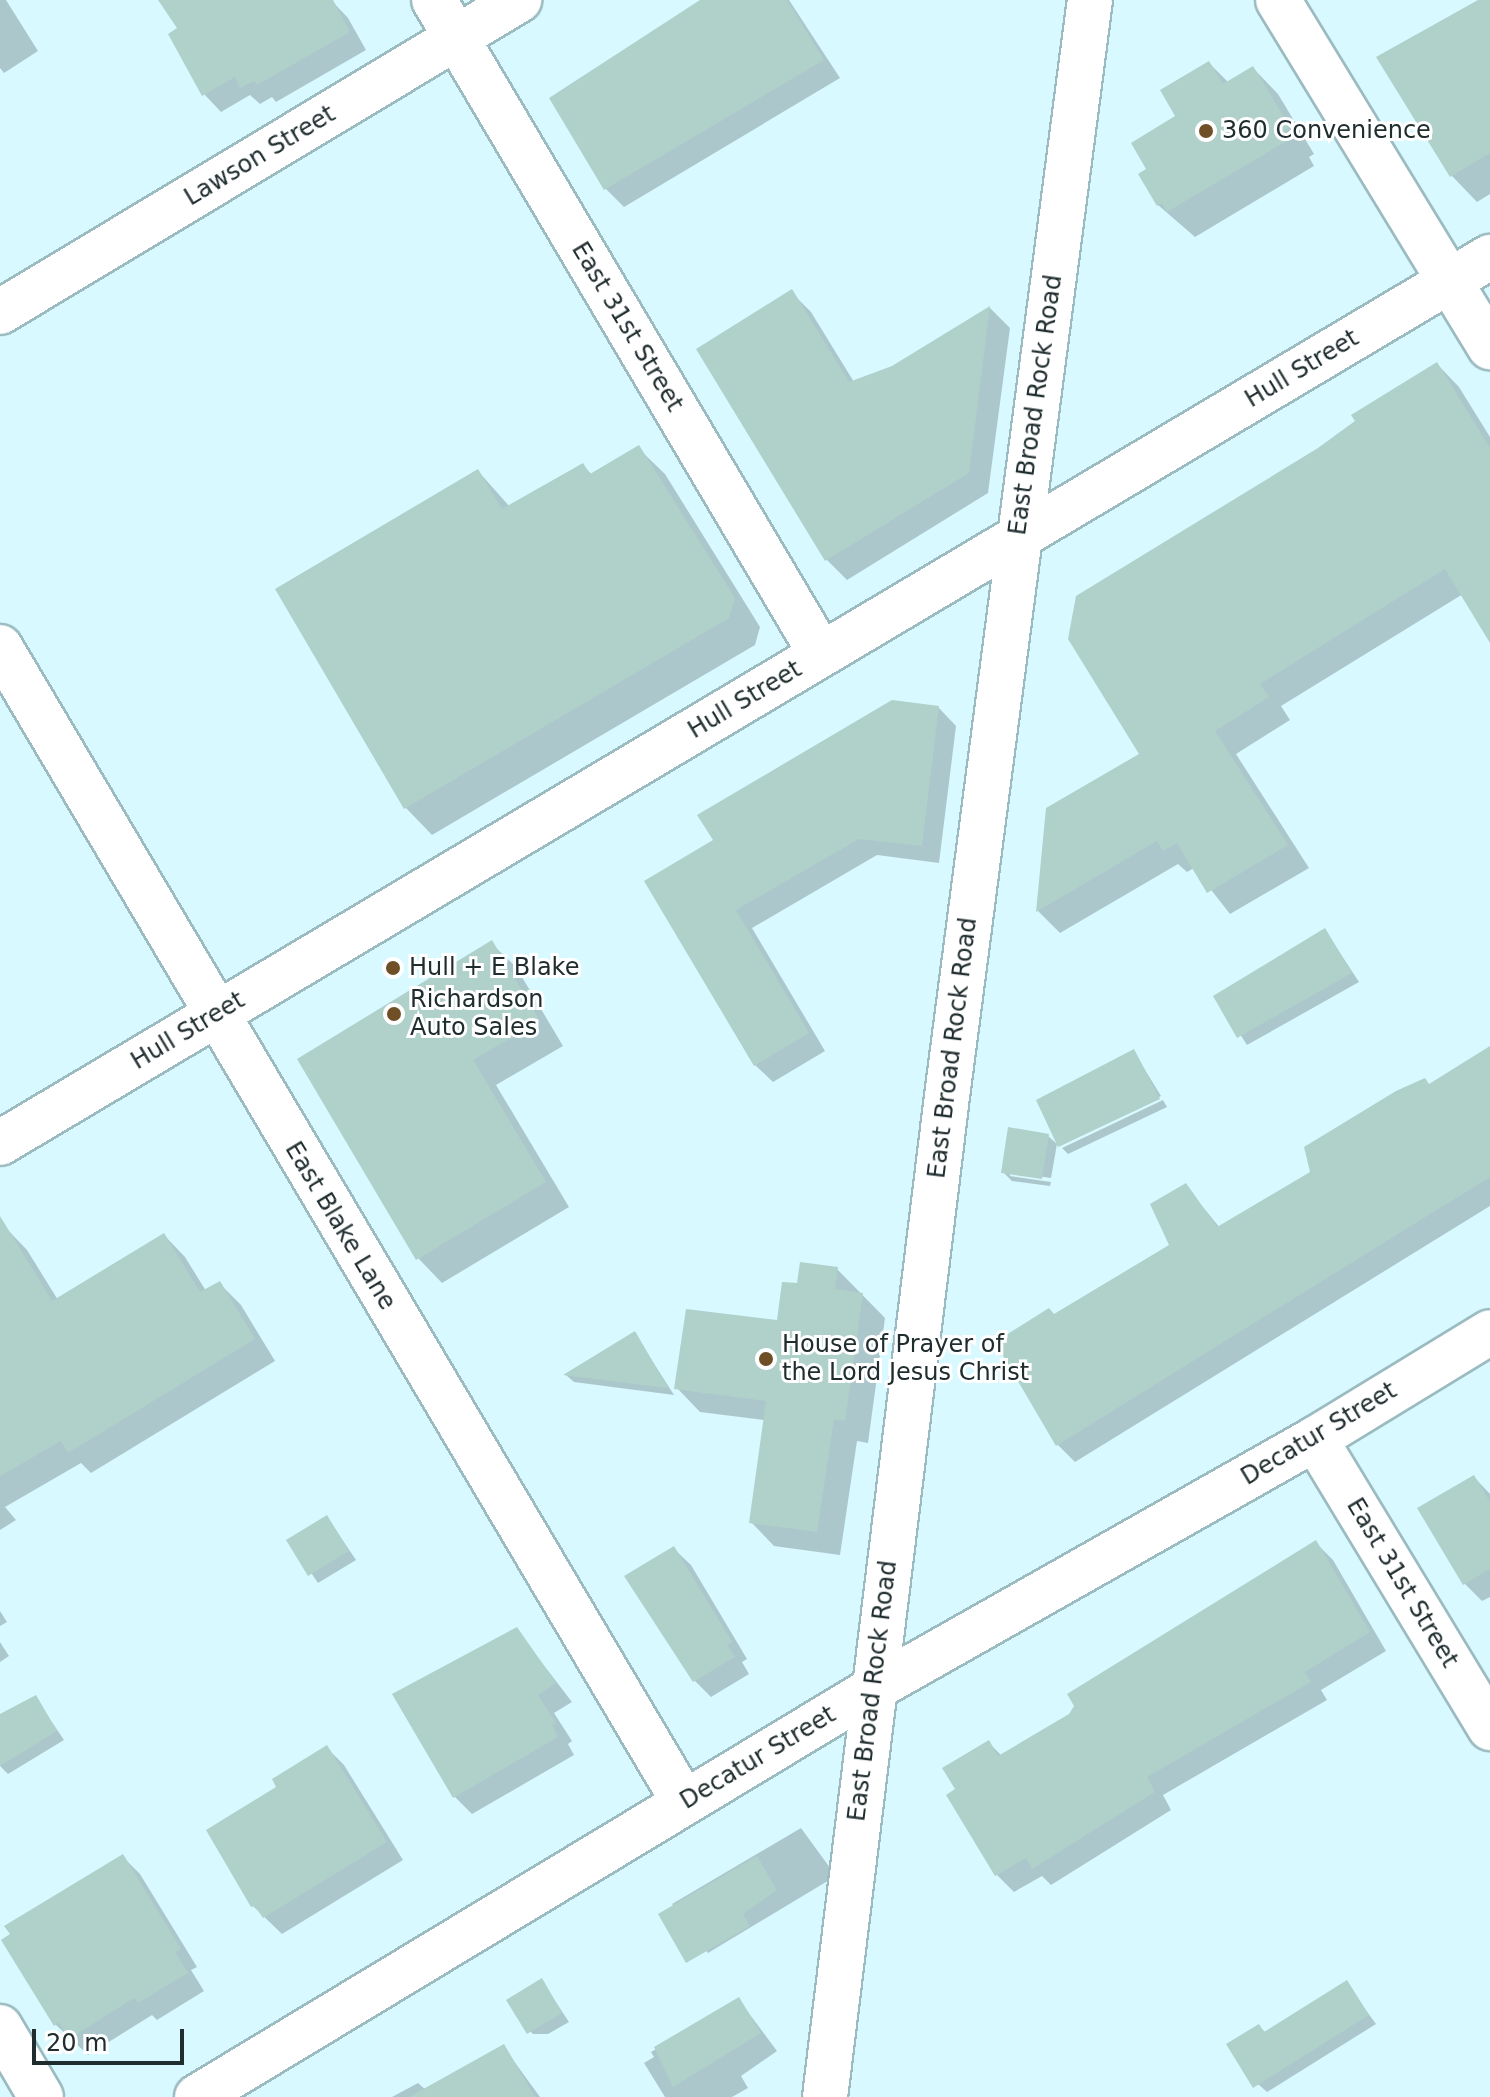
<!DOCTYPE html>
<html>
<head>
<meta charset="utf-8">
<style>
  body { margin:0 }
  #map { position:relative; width:1490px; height:2097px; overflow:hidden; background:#d8f9ff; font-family:"DejaVu Sans",sans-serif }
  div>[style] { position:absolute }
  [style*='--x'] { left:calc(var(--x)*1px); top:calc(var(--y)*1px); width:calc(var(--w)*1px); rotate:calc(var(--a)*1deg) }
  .shadow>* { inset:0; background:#0003 }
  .building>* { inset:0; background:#b0d0ca }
  .roads { filter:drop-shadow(2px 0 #9bbbc0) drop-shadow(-2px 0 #9bbbc0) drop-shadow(0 2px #9bbbc0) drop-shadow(0 -2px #9bbbc0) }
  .street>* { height:44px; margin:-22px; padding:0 22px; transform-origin:22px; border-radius:22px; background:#fff }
  .secondary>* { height:44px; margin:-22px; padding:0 22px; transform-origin:22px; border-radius:22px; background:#fff }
  .primary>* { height:44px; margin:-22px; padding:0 22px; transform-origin:22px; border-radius:22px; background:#fff }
  .dots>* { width:22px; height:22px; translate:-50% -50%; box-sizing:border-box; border:4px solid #fff; border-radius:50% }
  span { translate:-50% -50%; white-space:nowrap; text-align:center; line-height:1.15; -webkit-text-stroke:6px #fff; paint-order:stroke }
  .poi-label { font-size:24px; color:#202d2f }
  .left { translate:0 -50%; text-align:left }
  .street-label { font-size:24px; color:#202d2f }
  .scale { position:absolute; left:32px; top:2029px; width:152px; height:36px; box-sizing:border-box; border:4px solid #202d2f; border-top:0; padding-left:10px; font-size:24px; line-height:28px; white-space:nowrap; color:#202d2f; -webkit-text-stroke:6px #fff; paint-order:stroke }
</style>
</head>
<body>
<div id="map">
  <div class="shadow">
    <div style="clip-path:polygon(0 0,6px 0,38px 51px,4px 73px,0 68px)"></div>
    <div style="clip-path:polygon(161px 0,331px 0,348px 18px,366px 50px,276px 102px,272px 97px,260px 104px,250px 95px,221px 112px,204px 94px,180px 29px)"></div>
    <div style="clip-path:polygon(702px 0,789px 0,840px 78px,624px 207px,606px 189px,552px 99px)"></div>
    <div style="clip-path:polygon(1481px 0,1490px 0,1490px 194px,1477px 202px,1452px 176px)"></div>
    <div style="clip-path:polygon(1209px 63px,1229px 83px,1253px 68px,1278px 94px,1314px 154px,1309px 157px,1314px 166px,1195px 237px,1158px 205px,1149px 169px)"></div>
    <div style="clip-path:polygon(791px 292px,811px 312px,854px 382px,893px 368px,990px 308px,1010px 328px,988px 493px,847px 580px,827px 560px)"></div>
    <div style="clip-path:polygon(1437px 364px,1459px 387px,1490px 437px,1490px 639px,1463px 594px,1281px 706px,1290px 720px,1236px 754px,1309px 868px,1230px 914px,1194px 868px,1187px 872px,1178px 864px,1060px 933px,1038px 911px,1048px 810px,1142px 755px,1319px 450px)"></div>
    <div style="clip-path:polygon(638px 448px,665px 474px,760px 627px,755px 645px,432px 835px,406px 808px,277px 590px,478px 471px,510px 507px,583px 465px,592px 475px)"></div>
    <div style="clip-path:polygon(939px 708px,956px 726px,939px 863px,877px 855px,752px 928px,825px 1051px,773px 1082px,755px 1065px,647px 881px)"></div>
    <div style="clip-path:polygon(1325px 930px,1359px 982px,1247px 1045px,1216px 997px)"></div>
    <div style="clip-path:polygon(491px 943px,516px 967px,563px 1046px,496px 1085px,569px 1207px,442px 1283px,418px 1258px)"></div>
    <div style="clip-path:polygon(1490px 1048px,1490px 1206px,1075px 1462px,1058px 1445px,1055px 1316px,1172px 1245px,1185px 1185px,1220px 1228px,1313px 1173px)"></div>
    <div style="clip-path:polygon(1134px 1052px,1161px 1096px,1060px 1146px,1039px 1101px)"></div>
    <div style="clip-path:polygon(1163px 1100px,1167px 1107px,1068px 1154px,1062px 1148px)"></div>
    <div style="clip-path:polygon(1048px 1136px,1057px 1144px,1051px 1178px,1010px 1172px,1010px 1176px,1051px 1182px,1050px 1186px,1012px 1181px,1003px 1172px)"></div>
    <div style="clip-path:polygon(6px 1228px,27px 1250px,58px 1300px,164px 1235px,185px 1257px,206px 1291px,219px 1283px,241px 1305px,275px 1361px,91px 1473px,81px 1463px,5px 1507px,16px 1520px,0 1530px,0 1232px)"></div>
    <div style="clip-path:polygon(837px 1269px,885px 1318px,868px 1443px,857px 1441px,840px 1555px,774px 1546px,751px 1522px,765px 1420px,700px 1412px,677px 1388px,779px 1322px,798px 1285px)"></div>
    <div style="clip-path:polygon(635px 1334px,674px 1395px,574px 1382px,566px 1375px)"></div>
    <div style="clip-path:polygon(1474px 1477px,1490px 1494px,1490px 1597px,1482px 1601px,1465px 1584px)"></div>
    <div style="clip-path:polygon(327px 1517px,356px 1560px,318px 1583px,289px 1540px)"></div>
    <div style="clip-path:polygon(1316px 1543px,1333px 1560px,1386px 1651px,1321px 1690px,1327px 1700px,1163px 1795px,1171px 1810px,1051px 1885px,1042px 1876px,1014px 1892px,996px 1874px,958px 1790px,989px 1743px,1002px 1756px,1070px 1716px)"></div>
    <div style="clip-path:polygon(674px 1549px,691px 1565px,747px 1659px,742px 1662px,749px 1674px,711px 1697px,695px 1681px)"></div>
    <div style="clip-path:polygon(0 1611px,7px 1622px,0 1626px)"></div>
    <div style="clip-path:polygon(516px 1629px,572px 1702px,554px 1713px,572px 1741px,568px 1744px,574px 1755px,472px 1814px,455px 1797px)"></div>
    <div style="clip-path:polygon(0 1642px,9px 1656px,0 1662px)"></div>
    <div style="clip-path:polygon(35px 1697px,64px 1740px,8px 1774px,0 1766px,0 1716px)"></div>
    <div style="clip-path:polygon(327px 1748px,344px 1765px,403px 1860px,282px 1934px,253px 1906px,279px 1787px)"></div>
    <div style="clip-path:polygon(801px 1828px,836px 1876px,708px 1953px,672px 1904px)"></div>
    <div style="clip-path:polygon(122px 1856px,140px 1874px,197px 1967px,191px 1970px,204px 1991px,157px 2020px,152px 2015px,88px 2055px,55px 2024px)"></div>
    <div style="clip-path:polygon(542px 1981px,569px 2022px,548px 2034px,533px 2034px,524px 2026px)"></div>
    <div style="clip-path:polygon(1346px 1983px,1376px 2024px,1267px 2092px,1258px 2084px,1259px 2026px,1266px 2033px)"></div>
    <div style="clip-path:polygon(739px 2000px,777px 2051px,741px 2076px,748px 2088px,732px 2097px,665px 2097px,644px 2063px,654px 2057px,651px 2052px)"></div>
    <div style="clip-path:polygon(503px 2046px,540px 2097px,392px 2097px,418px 2083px,426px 2090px)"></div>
  </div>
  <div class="building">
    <div style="clip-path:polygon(158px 0,333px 0,350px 32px,257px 85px,254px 81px,240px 88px,235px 77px,202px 96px,168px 34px,177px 28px)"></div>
    <div style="clip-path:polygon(700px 0,787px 0,824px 60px,604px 190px,549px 98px)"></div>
    <div style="clip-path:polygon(1478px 0,1490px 0,1490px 153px,1450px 177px,1376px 57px)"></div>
    <div style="clip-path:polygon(1209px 61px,1223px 84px,1253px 66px,1290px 127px,1285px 131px,1290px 139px,1167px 212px,1162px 203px,1157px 206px,1138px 174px,1146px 169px,1131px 143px,1175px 116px,1160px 90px)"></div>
    <div style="clip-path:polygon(792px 289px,849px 382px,892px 366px,990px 306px,969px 473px,825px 561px,696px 349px)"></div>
    <div style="clip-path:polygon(1437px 362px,1490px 448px,1490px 643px,1445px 569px,1260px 684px,1269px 697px,1215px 731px,1288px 845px,1207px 893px,1177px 843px,1163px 851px,1157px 841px,1036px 912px,1046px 808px,1139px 754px,1068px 639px,1076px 596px,1318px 448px,1355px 421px,1351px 415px)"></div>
    <div style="clip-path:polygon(639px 445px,735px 598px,729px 618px,404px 809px,275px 589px,478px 469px,502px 509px,583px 463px,590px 474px)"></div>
    <div style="clip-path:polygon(892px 700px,939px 706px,922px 846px,859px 839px,736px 910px,809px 1033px,754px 1066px,644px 881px,713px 840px,697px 815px)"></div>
    <div style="clip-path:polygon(1325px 928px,1352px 973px,1237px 1038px,1213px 996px)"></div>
    <div style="clip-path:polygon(492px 940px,540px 1021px,473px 1060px,546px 1182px,416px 1260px,297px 1059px)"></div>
    <div style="clip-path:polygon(1490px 1046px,1490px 1177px,1056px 1446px,995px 1342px,1049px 1308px,1054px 1314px,1169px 1245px,1150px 1204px,1186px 1183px,1217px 1227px,1310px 1172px,1304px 1147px,1396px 1091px,1425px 1078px,1429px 1084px)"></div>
    <div style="clip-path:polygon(1134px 1049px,1160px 1099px,1058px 1147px,1036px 1100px)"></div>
    <div style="clip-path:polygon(1008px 1127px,1049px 1134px,1042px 1179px,1001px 1173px)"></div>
    <div style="clip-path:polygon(0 1216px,52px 1301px,164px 1233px,200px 1292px,220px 1281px,255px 1339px,68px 1453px,61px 1441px,0 1476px)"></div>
    <div style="clip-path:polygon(800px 1262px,838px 1267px,835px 1289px,863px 1293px,845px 1421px,834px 1419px,817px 1532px,749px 1523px,766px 1401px,674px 1389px,686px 1309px,777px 1320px,782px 1282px,797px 1283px)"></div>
    <div style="clip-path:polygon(635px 1331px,668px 1388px,563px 1375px)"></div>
    <div style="clip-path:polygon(1474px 1475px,1490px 1502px,1490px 1569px,1463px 1585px,1417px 1508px)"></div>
    <div style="clip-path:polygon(327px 1515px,349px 1551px,308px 1576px,286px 1540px)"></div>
    <div style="clip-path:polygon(1316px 1540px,1370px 1632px,1305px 1672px,1311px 1682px,1147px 1777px,1155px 1792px,1032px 1869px,1026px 1858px,995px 1876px,946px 1795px,955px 1789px,942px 1768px,989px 1740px,998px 1756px,1069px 1714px,1074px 1706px,1067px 1694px)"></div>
    <div style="clip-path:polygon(674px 1546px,732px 1642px,727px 1645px,735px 1657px,693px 1682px,624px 1576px)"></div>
    <div style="clip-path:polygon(517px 1627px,556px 1683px,538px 1695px,556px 1723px,552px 1725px,558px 1737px,453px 1798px,392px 1694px)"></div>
    <div style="clip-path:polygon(36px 1695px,57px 1731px,0 1766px,0 1714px)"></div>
    <div style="clip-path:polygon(327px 1745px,387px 1842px,263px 1918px,255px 1906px,251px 1907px,206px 1830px,276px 1787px,272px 1779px)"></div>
    <div style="clip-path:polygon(123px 1854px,181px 1949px,175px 1952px,188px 1973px,138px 2003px,134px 1998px,69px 2039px,59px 2022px,54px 2026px,1px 1940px,10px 1934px,4px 1926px)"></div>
    <div style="clip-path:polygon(757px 1856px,777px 1890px,743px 1914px,750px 1926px,686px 1963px,658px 1914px)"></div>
    <div style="clip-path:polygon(542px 1978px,562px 2013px,527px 2034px,506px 2000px)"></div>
    <div style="clip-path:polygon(1347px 1980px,1369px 2015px,1253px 2088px,1226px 2044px,1259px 2024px,1264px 2032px)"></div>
    <div style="clip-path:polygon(739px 1997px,761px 2033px,673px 2087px,654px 2047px)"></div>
    <div style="clip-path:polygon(504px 2044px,535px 2097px,409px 2097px)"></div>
  </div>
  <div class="roads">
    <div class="street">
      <div style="--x:434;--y:0;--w:760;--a:59.39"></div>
      <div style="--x:1278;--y:0;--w:407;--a:58.6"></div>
      <div style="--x:0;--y:312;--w:606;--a:-31.01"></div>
      <div style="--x:0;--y:647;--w:1342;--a:59.37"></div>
      <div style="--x:1315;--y:1439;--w:338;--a:58.8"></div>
      <div style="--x:0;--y:2027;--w:81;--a:59.6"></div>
      <div style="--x:197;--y:2097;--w:790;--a:-31.11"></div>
      <div style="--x:873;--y:1689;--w:508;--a:-29.49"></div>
      <div style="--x:1315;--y:1439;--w:205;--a:-31.4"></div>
    </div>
    <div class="secondary">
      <div style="--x:825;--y:2097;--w:1008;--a:-83.05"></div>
      <div style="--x:947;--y:1096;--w:1105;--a:-82.57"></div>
    </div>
    <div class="primary">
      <div style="--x:0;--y:1143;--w:1734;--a:-30.74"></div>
    </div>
  </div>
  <div class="dots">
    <div style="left:1206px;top:131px;background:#6f4f25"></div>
    <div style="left:393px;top:968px;background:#6f4f25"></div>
    <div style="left:394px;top:1014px;background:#6f4f25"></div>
    <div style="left:766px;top:1359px;background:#6f4f25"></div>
  </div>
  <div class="poi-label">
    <span class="left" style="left:1222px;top:131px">360 Convenience</span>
    <span class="left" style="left:409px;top:968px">Hull + E Blake</span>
    <span class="left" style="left:410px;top:1014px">Richardson<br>Auto Sales</span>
    <span class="left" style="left:782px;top:1359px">House of Prayer of<br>the Lord Jesus Christ</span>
  </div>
  <div class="street-label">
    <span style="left:260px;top:156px;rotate:-31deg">Lawson Street</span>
    <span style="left:627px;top:327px;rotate:59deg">East 31st Street</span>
    <span style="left:1302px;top:369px;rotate:-31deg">Hull Street</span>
    <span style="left:1036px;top:405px;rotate:-82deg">East Broad Rock Road</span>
    <span style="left:745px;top:700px;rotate:-31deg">Hull Street</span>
    <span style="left:188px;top:1031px;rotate:-31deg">Hull Street</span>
    <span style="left:953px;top:1048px;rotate:-83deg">East Broad Rock Road</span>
    <span style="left:340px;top:1226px;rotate:59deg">East Blake Lane</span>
    <span style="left:1319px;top:1434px;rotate:-31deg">Decatur Street</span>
    <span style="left:1402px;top:1583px;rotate:59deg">East 31st Street</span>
    <span style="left:873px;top:1691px;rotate:-83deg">East Broad Rock Road</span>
    <span style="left:758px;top:1758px;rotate:-31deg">Decatur Street</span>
  </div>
  <div class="scale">20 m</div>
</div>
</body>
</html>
